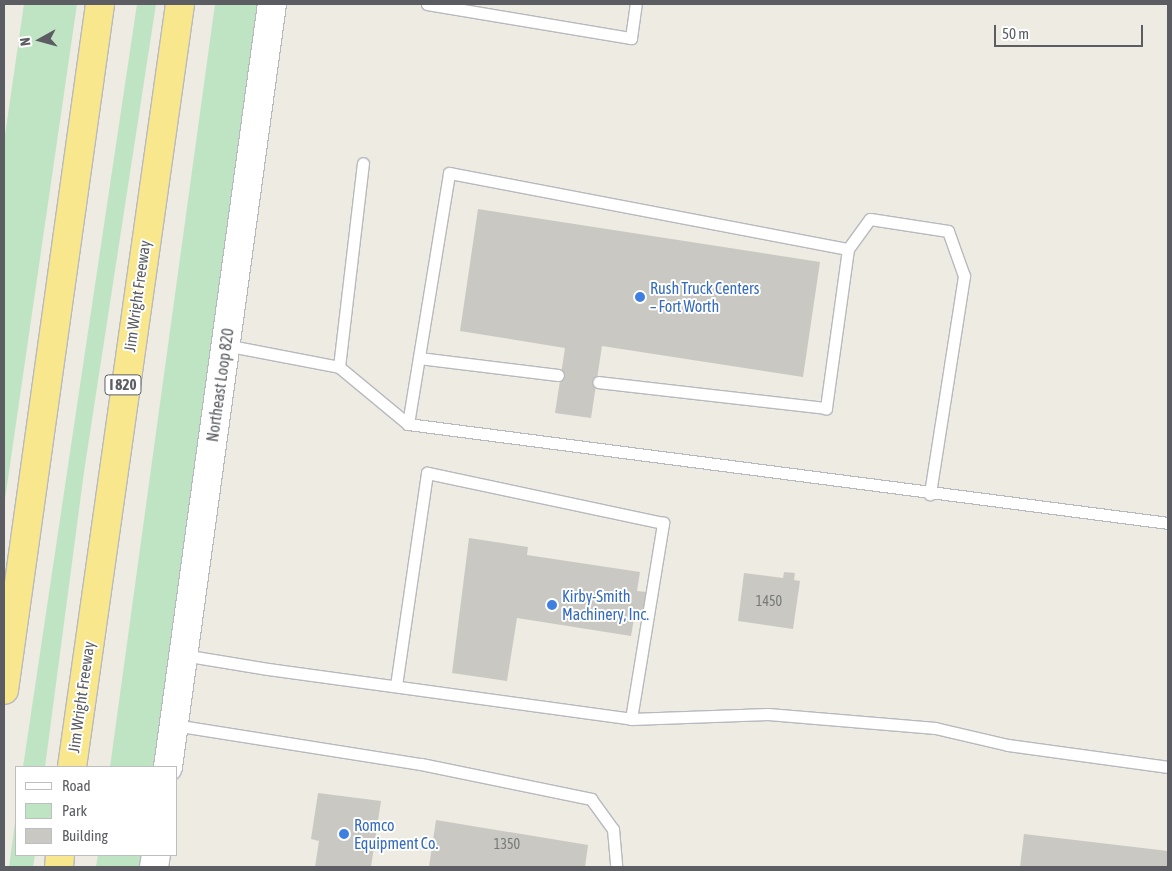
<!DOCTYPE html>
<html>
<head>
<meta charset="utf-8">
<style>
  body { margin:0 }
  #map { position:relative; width:1172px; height:871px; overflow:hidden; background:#edebe2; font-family:"Asap Condensed",sans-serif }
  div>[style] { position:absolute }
  .green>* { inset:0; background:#bfe4c3 }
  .building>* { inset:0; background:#cac8c2 }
  .roads { filter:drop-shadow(1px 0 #b8b9be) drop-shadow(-1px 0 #b8b9be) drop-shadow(0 1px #b8b9be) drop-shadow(0 -1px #b8b9be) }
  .lane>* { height:11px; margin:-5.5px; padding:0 5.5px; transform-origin:5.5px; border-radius:5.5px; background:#fff }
  .secondary>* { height:28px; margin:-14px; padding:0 14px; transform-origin:14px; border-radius:14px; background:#fff }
  .highway>* { height:28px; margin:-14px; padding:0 14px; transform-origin:14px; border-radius:14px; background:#f9e78d }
  .dots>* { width:14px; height:14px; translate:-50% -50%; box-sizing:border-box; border:2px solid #fff; border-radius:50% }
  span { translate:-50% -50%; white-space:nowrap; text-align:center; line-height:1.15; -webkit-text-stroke:4px #fff; paint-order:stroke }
  .number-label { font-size:14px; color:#77787a }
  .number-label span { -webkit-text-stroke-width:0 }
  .shield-label span { padding:1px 4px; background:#fff; border:1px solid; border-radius:4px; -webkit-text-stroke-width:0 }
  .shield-label { font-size:15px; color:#5b5d62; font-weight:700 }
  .shop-label { font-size:16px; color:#366cbe }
  .left { translate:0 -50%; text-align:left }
  .street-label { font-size:16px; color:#5b5d62 }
  .frame { position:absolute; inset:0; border:5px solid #5b5d62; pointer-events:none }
  .legend { position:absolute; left:15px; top:766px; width:162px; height:90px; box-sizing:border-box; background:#fff; border:1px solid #bdbec0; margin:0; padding:6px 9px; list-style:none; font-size:15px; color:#5b5d62 }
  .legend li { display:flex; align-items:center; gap:10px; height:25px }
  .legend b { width:25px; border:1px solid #bdbec0 }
  .north { position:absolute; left:15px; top:15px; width:50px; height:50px; -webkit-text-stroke:4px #fff; paint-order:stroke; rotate:263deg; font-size:14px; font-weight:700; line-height:20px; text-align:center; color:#5b5d62 }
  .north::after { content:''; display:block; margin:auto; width:18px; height:22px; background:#5b5d62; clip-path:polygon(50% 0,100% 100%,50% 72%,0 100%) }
  .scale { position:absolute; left:994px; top:25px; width:149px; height:22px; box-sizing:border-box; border:2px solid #5b5d62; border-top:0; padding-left:6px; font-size:15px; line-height:18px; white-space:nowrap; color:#5b5d62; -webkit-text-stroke:4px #fff; paint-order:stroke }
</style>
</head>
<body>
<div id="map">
  <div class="green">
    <i style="clip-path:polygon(24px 4px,77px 4px,4px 506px,4px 142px)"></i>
    <i style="clip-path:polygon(137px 4px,156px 4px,84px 472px,45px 767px,23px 767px)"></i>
    <i style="clip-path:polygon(215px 4px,258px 4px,203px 423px,153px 767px,110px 767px)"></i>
    <i style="clip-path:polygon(16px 815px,16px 855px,35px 855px,33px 867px,9px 867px)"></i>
    <i style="clip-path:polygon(98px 855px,141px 855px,139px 867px,96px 867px)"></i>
  </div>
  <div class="building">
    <i style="clip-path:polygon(478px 209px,820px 262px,803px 377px,602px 346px,591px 418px,555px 413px,565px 348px,460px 331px)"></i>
    <i style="clip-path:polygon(469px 538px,528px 547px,527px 555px,640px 572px,637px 591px,646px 592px,642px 620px,634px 619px,631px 636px,517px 618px,507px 681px,452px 673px)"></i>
    <i style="clip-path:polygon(784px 572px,795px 573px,794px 580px,800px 581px,793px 629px,738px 621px,744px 573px,783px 578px)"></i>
    <i style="clip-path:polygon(318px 793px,381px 801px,371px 867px,315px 867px,319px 841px,311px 839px)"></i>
    <i style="clip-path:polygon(436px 820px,588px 845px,585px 867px,429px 867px)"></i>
    <i style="clip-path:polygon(1024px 834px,1168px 851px,1168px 867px,1020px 867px)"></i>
  </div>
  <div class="roads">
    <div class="lane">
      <i style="left:427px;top:4px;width:207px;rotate:9.5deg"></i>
      <i style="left:631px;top:38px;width:34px;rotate:-82deg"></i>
      <i style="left:848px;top:249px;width:37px;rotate:-54deg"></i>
      <i style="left:870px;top:219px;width:79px;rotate:8.7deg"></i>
      <i style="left:948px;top:231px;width:48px;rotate:70.4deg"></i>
      <i style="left:964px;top:276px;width:221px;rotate:98.9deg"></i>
      <i style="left:225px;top:345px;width:116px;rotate:10.9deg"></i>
      <i style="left:339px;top:367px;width:89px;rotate:39.6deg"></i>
      <i style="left:408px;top:424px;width:766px;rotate:7.42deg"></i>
      <i style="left:419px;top:358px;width:140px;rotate:7deg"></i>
      <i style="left:339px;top:367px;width:205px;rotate:-83.3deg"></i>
      <i style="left:408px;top:424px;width:254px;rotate:-80.7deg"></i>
      <i style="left:449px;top:173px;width:406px;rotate:10.8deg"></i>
      <i style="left:848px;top:249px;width:161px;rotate:97.9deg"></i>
      <i style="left:826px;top:408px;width:229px;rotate:-173.5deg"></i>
      <i style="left:183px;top:655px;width:86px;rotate:9.4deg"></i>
      <i style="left:268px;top:669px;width:366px;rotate:7.8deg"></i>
      <i style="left:631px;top:719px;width:199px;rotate:-80.7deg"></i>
      <i style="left:663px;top:523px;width:241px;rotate:-168deg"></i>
      <i style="left:427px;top:473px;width:215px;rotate:98.3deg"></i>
      <i style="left:631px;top:719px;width:137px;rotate:-2.1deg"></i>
      <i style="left:768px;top:714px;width:168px;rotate:4.8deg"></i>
      <i style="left:935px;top:728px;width:75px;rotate:13.1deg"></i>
      <i style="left:1008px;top:745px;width:162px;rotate:7.8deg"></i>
      <i style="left:174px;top:725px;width:250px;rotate:9deg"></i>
      <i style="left:421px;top:764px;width:174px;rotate:11.6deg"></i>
      <i style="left:591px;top:799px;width:37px;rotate:54deg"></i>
      <i style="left:613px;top:829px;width:38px;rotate:85deg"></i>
    </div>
    <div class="secondary">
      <i style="left:168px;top:767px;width:770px;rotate:-82.24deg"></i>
      <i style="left:154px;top:867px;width:12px;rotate:-81deg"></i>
    </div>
    <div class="highway">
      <i style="left:4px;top:690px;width:693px;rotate:-82.03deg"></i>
      <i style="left:72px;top:767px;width:771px;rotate:-81.94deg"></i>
      <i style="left:59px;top:867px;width:12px;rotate:-85deg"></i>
    </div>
  </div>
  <div class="dots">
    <i style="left:640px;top:297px;background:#3f7fe0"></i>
    <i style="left:552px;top:605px;background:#3f7fe0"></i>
    <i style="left:344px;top:834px;background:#3f7fe0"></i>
  </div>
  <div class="number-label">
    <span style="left:769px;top:601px">1450</span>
    <span style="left:507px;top:844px">1350</span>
  </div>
  <div class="shield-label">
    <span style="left:123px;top:385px">I 820</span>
  </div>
  <div class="shop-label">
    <span class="left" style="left:650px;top:297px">Rush Truck Centers<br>– Fort Worth</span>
    <span class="left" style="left:562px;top:605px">Kirby-Smith<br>Machinery, Inc.</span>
    <span class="left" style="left:354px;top:834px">Romco<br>Equipment Co.</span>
  </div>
  <div class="street-label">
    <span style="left:137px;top:296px;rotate:-82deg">Jim Wright Freeway</span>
    <span style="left:220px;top:385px;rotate:-82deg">Northeast Loop 820</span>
    <span style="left:81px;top:697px;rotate:-82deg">Jim Wright Freeway</span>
  </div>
  <div class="frame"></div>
  <ul class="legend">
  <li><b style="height:6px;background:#fff"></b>Road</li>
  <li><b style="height:14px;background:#bfe4c3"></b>Park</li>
  <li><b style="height:14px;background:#cac8c2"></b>Building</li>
  </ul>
  <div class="north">N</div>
  <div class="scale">50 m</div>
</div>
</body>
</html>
